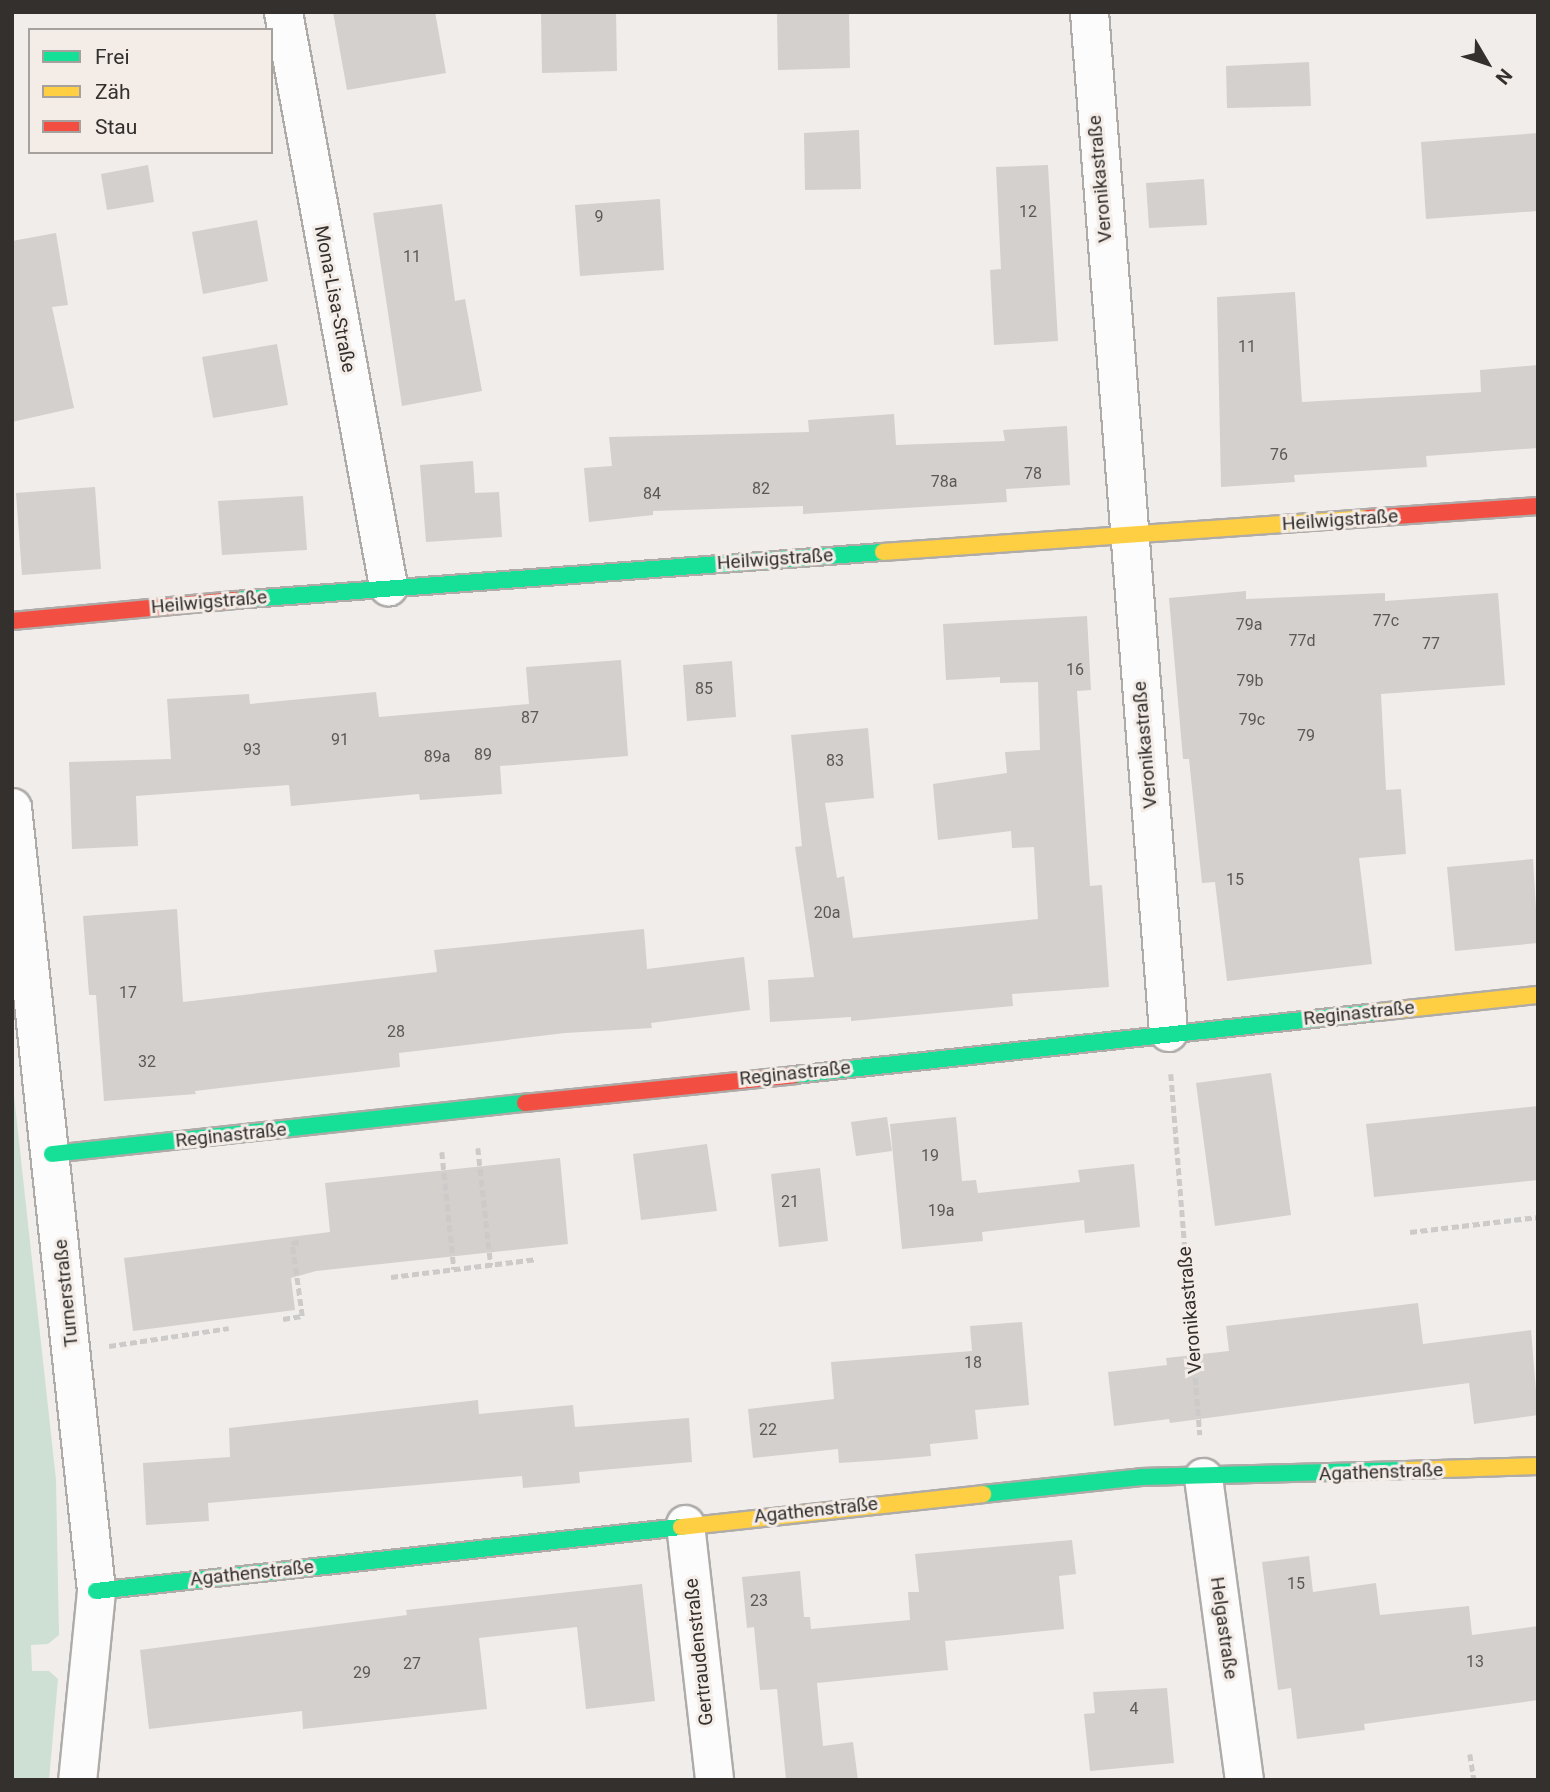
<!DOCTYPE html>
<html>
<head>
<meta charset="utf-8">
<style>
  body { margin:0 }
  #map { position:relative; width:1550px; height:1792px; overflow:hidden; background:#f1edea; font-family:Roboto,sans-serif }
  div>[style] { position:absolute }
  .green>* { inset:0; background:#cee0d3 }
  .building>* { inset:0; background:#d3d0ce }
  .path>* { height:4.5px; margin-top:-2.25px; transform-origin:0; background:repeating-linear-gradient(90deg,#cdcbca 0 7px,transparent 0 10.5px) }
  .roads { filter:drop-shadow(2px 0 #aeaba9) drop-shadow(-2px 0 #aeaba9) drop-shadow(0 2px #aeaba9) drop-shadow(0 -2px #aeaba9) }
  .street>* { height:37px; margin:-18.5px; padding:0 18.5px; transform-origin:18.5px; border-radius:18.5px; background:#fdfcfc }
  .fast>* { height:16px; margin:-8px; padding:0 8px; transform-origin:8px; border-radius:8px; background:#16e098 }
  .slow>* { height:16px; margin:-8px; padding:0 8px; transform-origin:8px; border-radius:8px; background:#ffcf43 }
  .jam>* { height:16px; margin:-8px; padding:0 8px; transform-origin:8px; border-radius:8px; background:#f24e42 }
  span { translate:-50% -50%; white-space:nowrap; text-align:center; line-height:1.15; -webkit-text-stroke:6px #f4ece7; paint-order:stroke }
  .number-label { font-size:16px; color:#5b5856 }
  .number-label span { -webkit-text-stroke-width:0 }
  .street-label { font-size:19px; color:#33302e }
  .frame { position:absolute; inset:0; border:14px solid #33302e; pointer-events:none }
  .legend { position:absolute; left:28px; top:28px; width:245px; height:126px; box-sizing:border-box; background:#f4ece7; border:2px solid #a7a19d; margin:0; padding:9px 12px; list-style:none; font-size:21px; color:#33302e }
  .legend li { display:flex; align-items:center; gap:14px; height:35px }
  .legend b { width:35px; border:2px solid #a7a19d }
  .north { position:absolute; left:1452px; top:28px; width:70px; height:70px; -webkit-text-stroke:5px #f4ece7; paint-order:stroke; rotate:129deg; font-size:19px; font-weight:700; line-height:28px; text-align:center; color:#33302e }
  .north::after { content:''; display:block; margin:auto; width:24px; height:32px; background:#33302e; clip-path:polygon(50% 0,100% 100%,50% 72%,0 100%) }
</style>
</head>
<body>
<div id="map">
  <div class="green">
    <i style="clip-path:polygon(12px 1077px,56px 1480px,59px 1635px,48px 1644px,31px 1645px,32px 1671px,49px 1671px,58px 1679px,49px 1780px,12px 1780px)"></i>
  </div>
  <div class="building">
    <i style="clip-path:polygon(333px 12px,435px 12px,446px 73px,347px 90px)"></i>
    <i style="clip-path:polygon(541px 12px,616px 12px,617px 71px,542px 73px)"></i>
    <i style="clip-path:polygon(777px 12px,849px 12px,850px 68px,778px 70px)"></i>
    <i style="clip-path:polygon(1309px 62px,1311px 106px,1227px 108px,1226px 66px)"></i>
    <i style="clip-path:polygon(859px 130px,861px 189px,805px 190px,804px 133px)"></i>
    <i style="clip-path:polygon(1538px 133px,1538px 211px,1426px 219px,1421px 142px)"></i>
    <i style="clip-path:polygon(148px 165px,154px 202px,107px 210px,101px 174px)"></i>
    <i style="clip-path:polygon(1048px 165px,1058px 341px,994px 345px,990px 270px,1001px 269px,996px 167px)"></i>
    <i style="clip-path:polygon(1204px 179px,1207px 225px,1149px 228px,1146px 183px)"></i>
    <i style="clip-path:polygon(660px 199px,664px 270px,580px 276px,575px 205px)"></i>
    <i style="clip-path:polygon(442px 204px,455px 301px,465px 299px,482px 391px,402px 406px,373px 213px)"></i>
    <i style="clip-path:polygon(257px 220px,268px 281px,203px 294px,192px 232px)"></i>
    <i style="clip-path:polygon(56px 233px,68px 305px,52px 307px,74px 408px,12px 422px,12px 241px)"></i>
    <i style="clip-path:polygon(1295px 292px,1302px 402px,1481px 392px,1480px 370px,1538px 365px,1538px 448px,1426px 456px,1427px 467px,1294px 475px,1295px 482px,1221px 487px,1217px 297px)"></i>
    <i style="clip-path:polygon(277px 344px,288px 405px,213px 418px,202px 357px)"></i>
    <i style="clip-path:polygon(894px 414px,896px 445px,1005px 441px,1003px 430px,1067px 426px,1070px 485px,1006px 489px,1007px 502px,803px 514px,803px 506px,653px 511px,653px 515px,589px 522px,584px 468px,612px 466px,609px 437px,809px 432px,808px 420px)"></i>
    <i style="clip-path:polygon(473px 461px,475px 493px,499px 492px,502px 537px,426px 542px,420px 465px)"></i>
    <i style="clip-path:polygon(95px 487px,101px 569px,22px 575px,16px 493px)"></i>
    <i style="clip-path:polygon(303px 496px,307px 550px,222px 555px,218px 501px)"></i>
    <i style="clip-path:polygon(1246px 591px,1246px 599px,1385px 593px,1385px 601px,1498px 593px,1505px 685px,1381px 694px,1386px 790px,1401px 789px,1406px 854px,1359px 858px,1372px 964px,1227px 981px,1215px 882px,1202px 883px,1189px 759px,1183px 759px,1169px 598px)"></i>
    <i style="clip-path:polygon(1087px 616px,1091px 690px,1077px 691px,1090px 886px,1102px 885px,1109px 987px,1012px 994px,1013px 1006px,851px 1021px,851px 1017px,770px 1022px,768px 980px,814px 977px,795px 847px,802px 846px,791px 735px,868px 728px,874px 798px,825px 803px,837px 878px,844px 876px,853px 938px,1038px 919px,1034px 847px,1012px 848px,1011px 831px,938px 840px,933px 784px,1007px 773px,1005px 752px,1040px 750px,1038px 682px,1000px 683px,1000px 677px,946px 680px,943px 624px)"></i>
    <i style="clip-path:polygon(621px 660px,628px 756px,500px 766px,502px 794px,420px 800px,419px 794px,291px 806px,289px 785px,136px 796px,138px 846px,72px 849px,69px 762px,171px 759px,167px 699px,249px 694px,250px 704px,376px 692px,379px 717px,529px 704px,526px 667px)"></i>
    <i style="clip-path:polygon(732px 661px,736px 717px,687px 721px,683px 665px)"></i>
    <i style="clip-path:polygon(1533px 859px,1538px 943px,1455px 951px,1447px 867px)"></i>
    <i style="clip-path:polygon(177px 909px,183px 1002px,437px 972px,434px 950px,644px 929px,647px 969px,744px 957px,750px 1010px,651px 1023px,652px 1028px,565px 1033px,399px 1053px,400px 1067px,195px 1091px,196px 1094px,104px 1101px,96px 995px,89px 995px,83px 916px)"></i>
    <i style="clip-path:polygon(1271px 1073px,1291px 1215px,1215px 1226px,1196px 1083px)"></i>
    <i style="clip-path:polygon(1538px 1106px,1538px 1180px,1374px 1197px,1366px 1124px)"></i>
    <i style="clip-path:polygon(887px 1117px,892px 1151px,856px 1156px,851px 1122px)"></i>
    <i style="clip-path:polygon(956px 1117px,962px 1181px,976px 1180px,978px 1193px,1080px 1182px,1078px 1170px,1134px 1164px,1140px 1227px,1085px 1233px,1084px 1220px,982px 1232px,983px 1241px,902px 1249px,890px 1124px)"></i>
    <i style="clip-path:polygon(707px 1144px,717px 1211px,641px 1220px,633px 1154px)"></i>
    <i style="clip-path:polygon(560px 1158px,568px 1244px,316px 1271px,291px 1278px,295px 1310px,133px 1331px,124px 1258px,330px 1232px,325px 1183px)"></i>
    <i style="clip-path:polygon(820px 1168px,828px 1241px,779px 1247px,771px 1174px)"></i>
    <i style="clip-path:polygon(1418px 1303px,1423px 1344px,1531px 1330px,1538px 1415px,1474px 1424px,1469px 1383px,1170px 1423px,1169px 1419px,1114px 1426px,1108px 1372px,1167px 1365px,1166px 1358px,1229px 1351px,1226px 1326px)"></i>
    <i style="clip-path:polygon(1022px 1322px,1029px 1405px,975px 1410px,978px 1439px,930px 1444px,931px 1456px,885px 1460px,839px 1463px,838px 1449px,753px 1458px,748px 1409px,834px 1399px,831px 1362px,972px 1351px,970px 1326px)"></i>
    <i style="clip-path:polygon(478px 1400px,479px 1414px,573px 1405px,575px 1427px,689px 1418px,692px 1462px,579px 1472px,580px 1483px,523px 1488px,522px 1476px,208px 1503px,209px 1521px,146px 1525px,143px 1463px,230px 1457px,229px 1428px)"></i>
    <i style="clip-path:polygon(1072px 1540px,1076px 1574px,1059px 1576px,1064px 1629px,945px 1641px,948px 1670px,817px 1683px,823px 1746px,853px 1742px,858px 1780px,786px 1780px,777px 1689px,760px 1690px,754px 1627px,747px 1628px,742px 1577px,800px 1571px,804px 1617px,810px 1617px,811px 1629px,910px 1620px,908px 1592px,919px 1592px,915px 1554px)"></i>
    <i style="clip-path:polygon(1309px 1556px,1313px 1592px,1376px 1583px,1380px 1615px,1469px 1606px,1472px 1635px,1538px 1626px,1538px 1700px,1364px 1724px,1365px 1730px,1297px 1739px,1291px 1688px,1278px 1690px,1262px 1562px)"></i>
    <i style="clip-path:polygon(642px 1584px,655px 1701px,586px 1709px,577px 1627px,479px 1638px,487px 1709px,303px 1729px,302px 1711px,149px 1729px,140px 1650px,407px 1615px,406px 1610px)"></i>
    <i style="clip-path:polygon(1167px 1688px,1174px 1763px,1090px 1771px,1084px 1714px,1095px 1713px,1093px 1692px)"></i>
  </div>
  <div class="path">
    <i style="left:1171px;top:1074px;width:362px;rotate:85.4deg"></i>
    <i style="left:478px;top:1148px;width:118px;rotate:83.7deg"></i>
    <i style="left:442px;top:1152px;width:118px;rotate:84.1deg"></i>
    <i style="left:1410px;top:1232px;width:129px;rotate:-6.7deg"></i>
    <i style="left:391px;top:1277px;width:147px;rotate:-7deg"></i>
    <i style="left:283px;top:1319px;width:19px;rotate:-9deg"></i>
    <i style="left:302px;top:1316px;width:74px;rotate:-97.8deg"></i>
    <i style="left:292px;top:1243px;width:10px;rotate:-6deg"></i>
    <i style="left:109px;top:1346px;width:121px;rotate:-8.5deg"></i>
    <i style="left:1470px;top:1754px;width:26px;rotate:81deg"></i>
  </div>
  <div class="roads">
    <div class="street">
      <i style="left:283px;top:12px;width:584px;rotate:79.63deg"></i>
      <i style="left:1089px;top:12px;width:1023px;rotate:85.57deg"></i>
      <i style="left:12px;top:807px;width:788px;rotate:83.88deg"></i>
      <i style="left:96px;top:1591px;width:190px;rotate:95.7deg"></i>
      <i style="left:1203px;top:1477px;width:306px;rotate:82.3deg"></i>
      <i style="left:685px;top:1524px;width:258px;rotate:83.5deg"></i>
    </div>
    <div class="fast">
      <i style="left:235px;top:600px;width:650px;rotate:-4.24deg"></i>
      <i style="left:794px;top:1075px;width:587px;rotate:-6.16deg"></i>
      <i style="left:52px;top:1154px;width:476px;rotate:-6.2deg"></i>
      <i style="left:983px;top:1494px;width:159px;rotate:-6.1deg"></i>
      <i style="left:1141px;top:1477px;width:265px;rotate:-1.5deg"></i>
      <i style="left:96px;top:1591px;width:588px;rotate:-6.24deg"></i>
    </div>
    <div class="slow">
      <i style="left:883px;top:552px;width:486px;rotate:-4deg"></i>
      <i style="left:1378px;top:1012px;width:161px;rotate:-6.1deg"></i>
      <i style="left:1406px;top:1470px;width:132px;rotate:-1.7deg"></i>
      <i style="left:681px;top:1527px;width:304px;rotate:-6.2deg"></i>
    </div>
    <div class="jam">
      <i style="left:1368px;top:518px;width:170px;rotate:-4deg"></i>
      <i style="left:12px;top:621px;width:224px;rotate:-5.4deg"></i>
      <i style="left:525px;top:1103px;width:270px;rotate:-5.9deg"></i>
    </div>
  </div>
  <div class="number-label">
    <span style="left:1028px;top:212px">12</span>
    <span style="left:599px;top:217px">9</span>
    <span style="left:412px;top:257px">11</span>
    <span style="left:1247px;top:347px">11</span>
    <span style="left:1279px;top:455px">76</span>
    <span style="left:1033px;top:474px">78</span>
    <span style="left:944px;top:482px">78a</span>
    <span style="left:761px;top:489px">82</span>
    <span style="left:652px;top:494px">84</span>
    <span style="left:1386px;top:621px">77c</span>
    <span style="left:1249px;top:625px">79a</span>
    <span style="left:1302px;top:641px">77d</span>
    <span style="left:1431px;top:644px">77</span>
    <span style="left:1075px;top:670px">16</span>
    <span style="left:1250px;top:681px">79b</span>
    <span style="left:704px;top:689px">85</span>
    <span style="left:530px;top:718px">87</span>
    <span style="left:1252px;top:720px">79c</span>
    <span style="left:1306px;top:736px">79</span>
    <span style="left:340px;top:740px">91</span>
    <span style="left:252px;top:750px">93</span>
    <span style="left:483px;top:755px">89</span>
    <span style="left:437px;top:757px">89a</span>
    <span style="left:835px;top:761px">83</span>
    <span style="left:1235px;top:880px">15</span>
    <span style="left:827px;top:913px">20a</span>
    <span style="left:128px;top:993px">17</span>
    <span style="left:396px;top:1032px">28</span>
    <span style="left:147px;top:1062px">32</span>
    <span style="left:930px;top:1156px">19</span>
    <span style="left:790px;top:1202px">21</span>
    <span style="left:941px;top:1211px">19a</span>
    <span style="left:973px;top:1363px">18</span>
    <span style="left:768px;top:1430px">22</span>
    <span style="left:1296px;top:1584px">15</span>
    <span style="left:759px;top:1601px">23</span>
    <span style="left:1475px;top:1662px">13</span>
    <span style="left:412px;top:1664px">27</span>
    <span style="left:362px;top:1673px">29</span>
    <span style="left:1134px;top:1709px">4</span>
  </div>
  <div class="street-label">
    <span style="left:1100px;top:179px;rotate:-95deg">Veronikastraße</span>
    <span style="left:335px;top:299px;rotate:79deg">Mona-Lisa-Straße</span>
    <span style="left:1340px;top:520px;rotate:-4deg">Heilwigstraße</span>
    <span style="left:775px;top:559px;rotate:-4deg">Heilwigstraße</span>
    <span style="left:209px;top:602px;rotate:-5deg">Heilwigstraße</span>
    <span style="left:1145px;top:745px;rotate:-95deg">Veronikastraße</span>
    <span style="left:1359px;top:1013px;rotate:-6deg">Reginastraße</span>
    <span style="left:795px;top:1073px;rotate:-6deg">Reginastraße</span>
    <span style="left:231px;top:1135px;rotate:-6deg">Reginastraße</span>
    <span style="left:66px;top:1293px;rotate:-96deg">Turnerstraße</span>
    <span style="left:1190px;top:1310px;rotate:-95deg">Veronikastraße</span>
    <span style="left:1381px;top:1472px;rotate:-2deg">Agathenstraße</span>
    <span style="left:816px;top:1510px;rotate:-6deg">Agathenstraße</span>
    <span style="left:252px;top:1573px;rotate:-6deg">Agathenstraße</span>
    <span style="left:1224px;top:1628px;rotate:82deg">Helgastraße</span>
    <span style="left:699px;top:1652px;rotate:-96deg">Gertraudenstraße</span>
  </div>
  <div class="frame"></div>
  <ul class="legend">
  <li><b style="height:9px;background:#16e098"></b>Frei</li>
  <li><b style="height:9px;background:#ffcf43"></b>Zäh</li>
  <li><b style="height:9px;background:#f24e42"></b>Stau</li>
  </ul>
  <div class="north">N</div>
</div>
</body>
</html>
